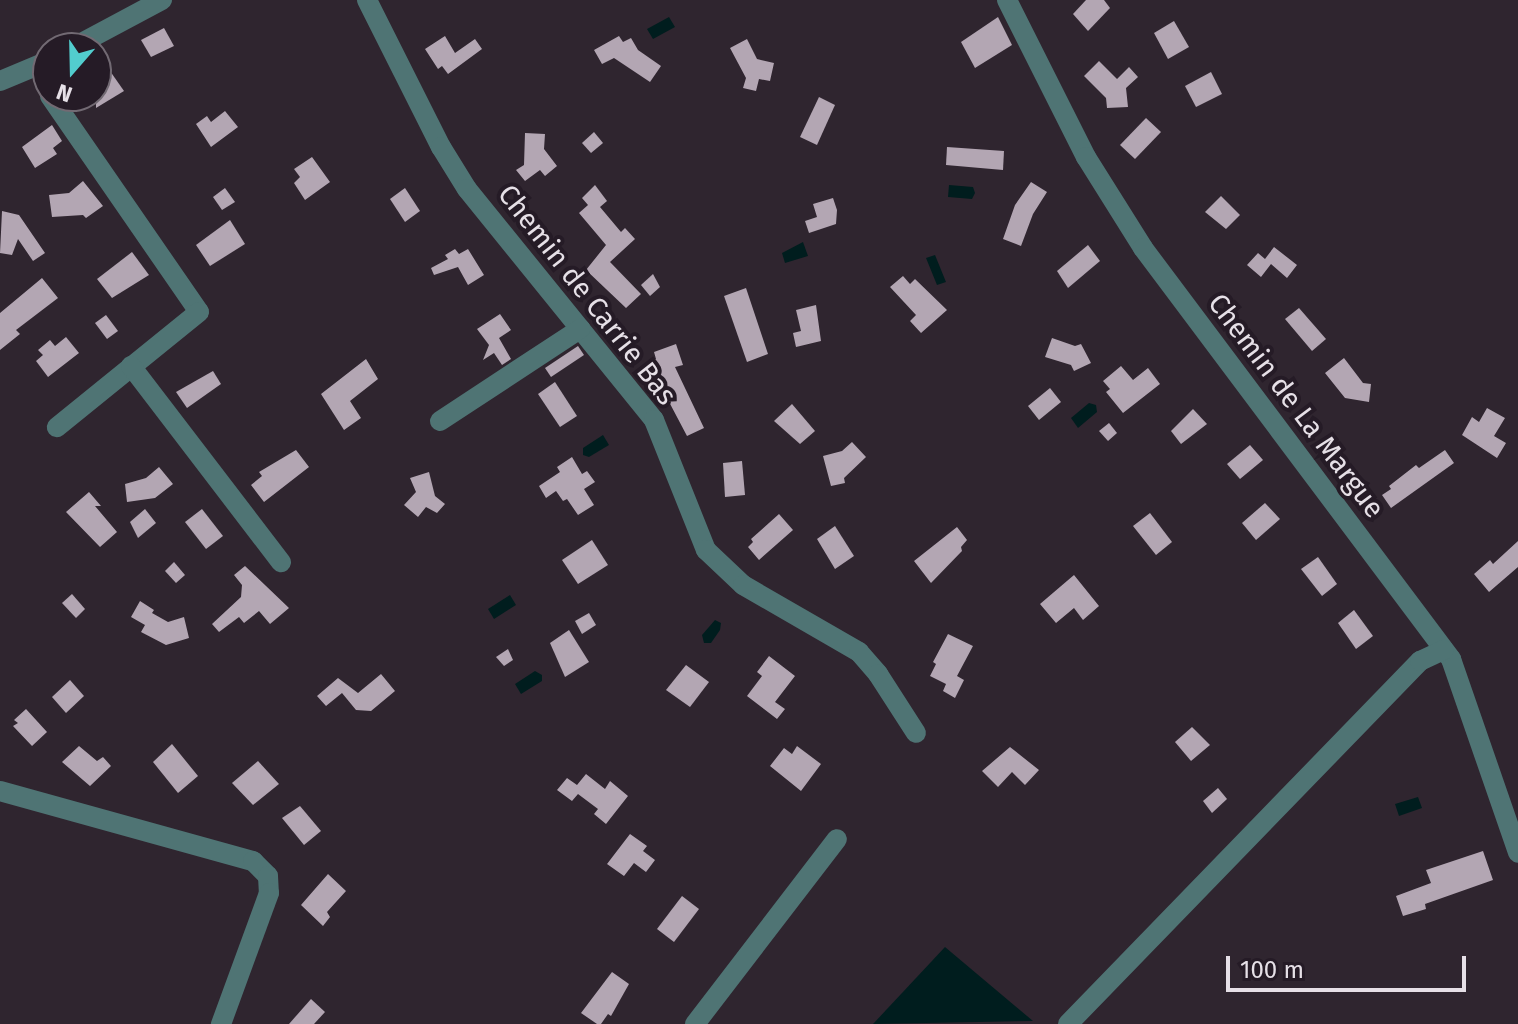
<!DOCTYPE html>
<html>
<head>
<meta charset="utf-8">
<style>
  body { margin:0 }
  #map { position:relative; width:1518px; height:1024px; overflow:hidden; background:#2f252f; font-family:"Fira Sans",sans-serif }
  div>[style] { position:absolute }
  .water>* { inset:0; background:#001d1e }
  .building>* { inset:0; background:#b3a6b3 }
  .minor>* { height:20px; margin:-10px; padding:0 10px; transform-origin:10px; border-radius:10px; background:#4f7474 }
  span { translate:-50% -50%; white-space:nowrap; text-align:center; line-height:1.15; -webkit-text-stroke:8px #251b26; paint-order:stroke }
  .street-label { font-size:28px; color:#e6e0e7 }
  .north { position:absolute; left:32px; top:32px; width:80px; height:80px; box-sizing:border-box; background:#251b26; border:2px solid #726a73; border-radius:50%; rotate:200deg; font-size:22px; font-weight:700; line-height:32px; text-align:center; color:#e6e0e7 }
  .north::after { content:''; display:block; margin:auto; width:28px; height:36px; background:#52cdce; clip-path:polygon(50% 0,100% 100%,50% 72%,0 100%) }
  .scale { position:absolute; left:1226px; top:956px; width:240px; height:36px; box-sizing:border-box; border:4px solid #e6e0e7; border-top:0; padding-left:10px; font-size:24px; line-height:28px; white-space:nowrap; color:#e6e0e7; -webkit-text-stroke:6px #251b26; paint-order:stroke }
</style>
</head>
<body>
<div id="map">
  <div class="water">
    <i style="clip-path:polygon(669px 17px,675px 27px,653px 39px,647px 29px)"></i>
    <i style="clip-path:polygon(949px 185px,973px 187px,975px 193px,972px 199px,948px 197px)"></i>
    <i style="clip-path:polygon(803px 242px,808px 256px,785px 263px,782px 253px)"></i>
    <i style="clip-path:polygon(935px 255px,946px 282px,937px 285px,926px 258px)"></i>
    <i style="clip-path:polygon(1089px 403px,1096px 405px,1097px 412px,1078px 428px,1071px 418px)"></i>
    <i style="clip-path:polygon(603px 435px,609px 445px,589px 457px,583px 455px,583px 448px)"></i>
    <i style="clip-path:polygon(510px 595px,516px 605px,494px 619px,488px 609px)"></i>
    <i style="clip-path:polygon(715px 620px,721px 623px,720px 630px,711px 643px,704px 643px,702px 635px)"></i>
    <i style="clip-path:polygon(535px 671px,542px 675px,542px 681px,521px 694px,515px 684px)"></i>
    <i style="clip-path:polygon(1418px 797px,1422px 808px,1399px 816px,1395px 804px)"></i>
    <i style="clip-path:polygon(945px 947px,1033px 1021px,873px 1024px)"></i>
  </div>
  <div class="building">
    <i style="clip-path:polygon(1086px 0,1104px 0,1110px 8px,1088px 31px,1073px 14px)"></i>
    <i style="clip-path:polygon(998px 17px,1012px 45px,975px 68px,961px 42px)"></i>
    <i style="clip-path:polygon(1174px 21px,1189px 47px,1168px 59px,1154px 33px)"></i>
    <i style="clip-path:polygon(164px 28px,174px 46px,151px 57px,141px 40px)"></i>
    <i style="clip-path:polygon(445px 36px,455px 53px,475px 39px,482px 49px,448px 74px,442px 66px,438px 69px,425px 49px)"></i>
    <i style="clip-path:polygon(619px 36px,623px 42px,631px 38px,638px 50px,661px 66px,650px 82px,614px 58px,602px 64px,594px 50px)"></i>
    <i style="clip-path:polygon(747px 39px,757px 59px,774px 63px,770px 81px,759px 79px,756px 91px,743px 88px,746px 78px,730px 48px)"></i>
    <i style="clip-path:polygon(1099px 61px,1117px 79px,1129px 67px,1138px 77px,1126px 88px,1128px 107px,1107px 108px,1106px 98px,1084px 76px)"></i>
    <i style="clip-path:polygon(110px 71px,124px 91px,96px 108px,96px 80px)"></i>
    <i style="clip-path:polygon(1211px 72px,1222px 94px,1196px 107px,1185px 86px)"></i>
    <i style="clip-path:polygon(819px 97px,835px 105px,817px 145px,800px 137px)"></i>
    <i style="clip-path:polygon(225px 111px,238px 127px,211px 147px,196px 124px,207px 116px,211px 122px)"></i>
    <i style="clip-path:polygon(1146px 118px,1161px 132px,1135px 159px,1120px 145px)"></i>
    <i style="clip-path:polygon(52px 125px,62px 141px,53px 148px,57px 154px,35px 168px,22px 147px)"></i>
    <i style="clip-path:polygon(594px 132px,603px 143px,591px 153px,582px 143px)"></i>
    <i style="clip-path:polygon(525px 133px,545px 134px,544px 149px,557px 166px,545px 176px,540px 170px,525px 181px,516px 170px,524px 165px)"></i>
    <i style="clip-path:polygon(947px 147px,1004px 151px,1003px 170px,946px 165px)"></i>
    <i style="clip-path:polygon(312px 157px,330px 182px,305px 200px,294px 183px,300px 177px,294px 169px)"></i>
    <i style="clip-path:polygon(83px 181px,103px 206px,86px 218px,83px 215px,52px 217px,49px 195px,69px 193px)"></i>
    <i style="clip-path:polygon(1031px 182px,1047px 192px,1033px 214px,1021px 246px,1003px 239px,1015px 205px)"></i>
    <i style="clip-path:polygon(595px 185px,607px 201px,600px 207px,621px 232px,625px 228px,635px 239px,610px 262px,641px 294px,626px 308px,586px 270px,606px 245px,579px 213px,588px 205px,582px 198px)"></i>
    <i style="clip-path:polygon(225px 188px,235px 202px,222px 210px,213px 197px)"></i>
    <i style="clip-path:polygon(405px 188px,420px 211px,405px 222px,390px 199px)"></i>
    <i style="clip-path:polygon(1221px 196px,1240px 215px,1226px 229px,1205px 212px)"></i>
    <i style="clip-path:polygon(833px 198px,837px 210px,836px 224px,809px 233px,805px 221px,817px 217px,813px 204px)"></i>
    <i style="clip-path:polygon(2px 211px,19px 215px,45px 253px,33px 261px,18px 239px,12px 255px,0 253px)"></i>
    <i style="clip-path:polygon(230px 220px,245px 244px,210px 266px,196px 245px)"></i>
    <i style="clip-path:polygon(1088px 245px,1100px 261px,1068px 288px,1057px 271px)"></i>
    <i style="clip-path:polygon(1274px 247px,1297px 265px,1287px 278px,1271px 264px,1261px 277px,1247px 265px,1258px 253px,1265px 259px)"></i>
    <i style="clip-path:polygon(455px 249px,459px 254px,468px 249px,484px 275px,468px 285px,458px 267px,434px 275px,431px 268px,448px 259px,445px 255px)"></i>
    <i style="clip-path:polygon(132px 252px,149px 275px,112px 298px,97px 279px)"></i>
    <i style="clip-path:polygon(653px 274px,660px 287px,650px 296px,641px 285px)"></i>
    <i style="clip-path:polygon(903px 276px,910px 284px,915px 279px,947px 310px,921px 333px,910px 321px,916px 315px,890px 287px)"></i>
    <i style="clip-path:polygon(42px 278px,58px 298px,16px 330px,20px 334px,0 350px,0 313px)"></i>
    <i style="clip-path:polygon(746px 288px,768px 354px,747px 362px,724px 296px)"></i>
    <i style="clip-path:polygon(816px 305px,821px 341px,796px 347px,793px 333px,801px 331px,796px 310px)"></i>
    <i style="clip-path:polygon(1299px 308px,1326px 339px,1312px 351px,1285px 319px)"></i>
    <i style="clip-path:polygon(500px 314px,511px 330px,499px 338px,511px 359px,502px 365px,494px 353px,483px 360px,489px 345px,477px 329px)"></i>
    <i style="clip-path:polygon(106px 315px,118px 331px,107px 339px,95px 323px)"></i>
    <i style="clip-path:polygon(66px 337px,79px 353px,48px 377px,36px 361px,43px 355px,38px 350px,50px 340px,55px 346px)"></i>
    <i style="clip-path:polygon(1052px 338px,1075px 346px,1081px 344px,1091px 363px,1074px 371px,1071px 365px,1045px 357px)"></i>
    <i style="clip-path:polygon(676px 344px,683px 365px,675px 367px,704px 428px,687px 436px,648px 362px,656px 359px,654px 352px)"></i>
    <i style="clip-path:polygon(578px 346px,584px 355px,551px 377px,545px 368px)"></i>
    <i style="clip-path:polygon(1344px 358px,1363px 383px,1371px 384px,1369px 402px,1345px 398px,1325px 373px)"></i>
    <i style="clip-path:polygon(366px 359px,378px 379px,350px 401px,361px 418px,344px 430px,321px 394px)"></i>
    <i style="clip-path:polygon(1121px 366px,1133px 380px,1148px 368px,1160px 384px,1123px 413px,1106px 392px,1110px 389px,1103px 381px)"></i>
    <i style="clip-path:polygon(213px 371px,221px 384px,187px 408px,176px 392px)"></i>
    <i style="clip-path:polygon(555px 382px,577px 416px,560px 427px,538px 394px)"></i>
    <i style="clip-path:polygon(1050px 388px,1061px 402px,1039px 420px,1028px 406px)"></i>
    <i style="clip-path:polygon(792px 404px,815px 431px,800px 444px,774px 421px)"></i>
    <i style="clip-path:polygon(1487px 408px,1505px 418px,1494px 436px,1506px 443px,1497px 458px,1462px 435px,1472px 417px,1479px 422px)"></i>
    <i style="clip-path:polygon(1193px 409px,1207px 424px,1181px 444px,1171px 431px)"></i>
    <i style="clip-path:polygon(1109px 423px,1117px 433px,1108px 441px,1099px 431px)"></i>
    <i style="clip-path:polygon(852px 442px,866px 457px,844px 478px,845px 483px,831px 486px,823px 456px,842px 451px)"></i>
    <i style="clip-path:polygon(1250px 445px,1263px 460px,1240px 479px,1227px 464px)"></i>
    <i style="clip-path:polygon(296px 450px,309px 467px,264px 502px,251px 485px,262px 476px,259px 472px)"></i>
    <i style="clip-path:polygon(1445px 450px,1454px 463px,1391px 508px,1382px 495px,1391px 489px,1389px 486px,1416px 465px,1419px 468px)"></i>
    <i style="clip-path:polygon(572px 457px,582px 474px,587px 471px,595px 482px,584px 489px,594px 505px,578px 515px,567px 499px,563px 501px,556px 491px,546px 498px,539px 486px,560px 472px,557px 467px)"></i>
    <i style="clip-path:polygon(742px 461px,745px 495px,725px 497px,723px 463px)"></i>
    <i style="clip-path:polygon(159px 467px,173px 484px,155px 498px,127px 502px,125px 484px,146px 478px)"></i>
    <i style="clip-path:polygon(429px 472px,435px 496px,445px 504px,437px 513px,426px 507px,418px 517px,404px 505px,416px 492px,410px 478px)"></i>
    <i style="clip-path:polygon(89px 492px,101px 506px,95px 506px,117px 532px,100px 547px,66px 512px)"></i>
    <i style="clip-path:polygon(1265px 503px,1280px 519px,1256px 540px,1242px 523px)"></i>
    <i style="clip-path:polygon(145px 509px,156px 523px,138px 538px,130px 522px)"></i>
    <i style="clip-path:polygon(202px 509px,223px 536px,206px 549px,185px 522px)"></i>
    <i style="clip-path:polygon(1150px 513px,1172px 542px,1156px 555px,1133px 526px)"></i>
    <i style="clip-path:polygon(779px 514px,793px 530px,759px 560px,748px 547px,753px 542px,751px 539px)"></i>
    <i style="clip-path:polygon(835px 526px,854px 556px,835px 569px,817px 539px)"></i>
    <i style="clip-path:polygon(957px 527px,967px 540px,961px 547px,962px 551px,931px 583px,914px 561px)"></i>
    <i style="clip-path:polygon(592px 540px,608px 565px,578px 584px,562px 560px)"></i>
    <i style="clip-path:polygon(1518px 541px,1518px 567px,1489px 592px,1474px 574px,1490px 560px,1493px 564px)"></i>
    <i style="clip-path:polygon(1318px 557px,1337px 584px,1322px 596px,1301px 569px)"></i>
    <i style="clip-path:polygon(174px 562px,185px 575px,176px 583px,165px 571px)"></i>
    <i style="clip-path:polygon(245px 566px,289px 608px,270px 624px,259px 611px,244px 623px,239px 617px,219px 632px,212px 624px,241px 597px,242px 585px,234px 575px)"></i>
    <i style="clip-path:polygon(1074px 575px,1099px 606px,1083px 620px,1074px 608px,1056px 623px,1040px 604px)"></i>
    <i style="clip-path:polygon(72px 594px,85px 609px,76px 618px,62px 603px)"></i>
    <i style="clip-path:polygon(140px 601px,154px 610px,152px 613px,168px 622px,184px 617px,189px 638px,166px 645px,141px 632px,145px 625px,131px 617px)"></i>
    <i style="clip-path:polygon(1354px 610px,1373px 636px,1356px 649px,1338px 623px)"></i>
    <i style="clip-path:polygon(589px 613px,596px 625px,582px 634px,575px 621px)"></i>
    <i style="clip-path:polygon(569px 630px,589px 662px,565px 677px,550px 643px)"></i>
    <i style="clip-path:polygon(948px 634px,973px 646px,957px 676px,964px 680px,955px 698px,943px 691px,946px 684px,930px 676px,936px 664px,933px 662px)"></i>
    <i style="clip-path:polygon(508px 649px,513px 660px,504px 666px,496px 657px)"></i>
    <i style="clip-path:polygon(769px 656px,795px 676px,775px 702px,785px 709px,777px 719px,747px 696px,762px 676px,757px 672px)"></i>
    <i style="clip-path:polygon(686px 665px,709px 682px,690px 707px,666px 690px)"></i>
    <i style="clip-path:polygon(381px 674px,395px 691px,371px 711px,356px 710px,342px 693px,326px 706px,317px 696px,338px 678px,358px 693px)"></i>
    <i style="clip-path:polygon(70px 680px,84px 696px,66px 713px,52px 697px)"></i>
    <i style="clip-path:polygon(26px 709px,47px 732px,32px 746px,13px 726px,18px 723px,14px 720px)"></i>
    <i style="clip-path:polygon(1192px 727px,1210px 745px,1191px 761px,1175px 742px)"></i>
    <i style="clip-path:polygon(172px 744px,198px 776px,178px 793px,153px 762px)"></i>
    <i style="clip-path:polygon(79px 746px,97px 761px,103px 757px,111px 766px,90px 786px,62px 762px)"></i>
    <i style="clip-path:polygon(797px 746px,821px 764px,801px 791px,770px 766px,784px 748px,792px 754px)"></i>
    <i style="clip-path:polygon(1010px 747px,1039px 770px,1025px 785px,1012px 772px,998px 787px,982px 771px)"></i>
    <i style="clip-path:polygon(258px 761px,279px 784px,253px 805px,232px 783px)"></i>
    <i style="clip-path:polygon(586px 774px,605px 789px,610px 781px,628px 796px,606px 824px,594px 814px,598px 809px,578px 794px,572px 801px,557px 790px,567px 778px,577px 785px)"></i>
    <i style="clip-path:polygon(1218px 788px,1227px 799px,1212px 813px,1203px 801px)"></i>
    <i style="clip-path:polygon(300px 806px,321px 831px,304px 845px,282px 818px)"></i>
    <i style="clip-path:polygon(630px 834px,647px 846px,643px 851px,655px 860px,646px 872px,634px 863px,624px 876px,607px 864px)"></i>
    <i style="clip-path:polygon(1483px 851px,1493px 880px,1425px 904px,1426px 909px,1403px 916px,1396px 896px,1431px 883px,1426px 870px)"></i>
    <i style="clip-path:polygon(328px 874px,346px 891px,327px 912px,330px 917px,323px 926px,301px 905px)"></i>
    <i style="clip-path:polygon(682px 896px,699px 909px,674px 942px,657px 929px)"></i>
    <i style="clip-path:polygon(612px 972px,629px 984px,611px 1016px,608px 1014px,601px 1024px,597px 1024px,581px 1013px)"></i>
    <i style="clip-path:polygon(311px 999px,325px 1012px,314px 1024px,289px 1024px)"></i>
  </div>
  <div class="minor">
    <i style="left:367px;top:0;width:165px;rotate:63.3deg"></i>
    <i style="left:441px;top:147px;width:49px;rotate:58.2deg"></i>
    <i style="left:467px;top:189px;width:297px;rotate:51deg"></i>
    <i style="left:654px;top:420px;width:140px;rotate:68.2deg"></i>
    <i style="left:706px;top:550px;width:51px;rotate:43.4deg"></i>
    <i style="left:743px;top:585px;width:134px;rotate:30deg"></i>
    <i style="left:859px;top:652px;width:29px;rotate:49deg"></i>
    <i style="left:878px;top:674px;width:70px;rotate:57.2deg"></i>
    <i style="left:1007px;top:0;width:176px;rotate:63.3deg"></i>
    <i style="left:1086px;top:157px;width:107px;rotate:57.9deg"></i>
    <i style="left:1143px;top:248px;width:514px;rotate:53.15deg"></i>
    <i style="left:1451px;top:659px;width:205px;rotate:70.9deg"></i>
    <i style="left:72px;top:48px;width:102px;rotate:-28.1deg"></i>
    <i style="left:0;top:81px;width:52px;rotate:-22.6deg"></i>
    <i style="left:50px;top:96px;width:262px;rotate:55.4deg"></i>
    <i style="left:199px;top:312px;width:183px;rotate:141deg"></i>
    <i style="left:131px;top:366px;width:247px;rotate:52.6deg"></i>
    <i style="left:440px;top:421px;width:168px;rotate:-33.3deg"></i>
    <i style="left:0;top:791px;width:263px;rotate:15.5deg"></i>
    <i style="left:253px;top:861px;width:21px;rotate:45deg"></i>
    <i style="left:268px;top:876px;width:17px;rotate:87deg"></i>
    <i style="left:269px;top:893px;width:140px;rotate:110.1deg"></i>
    <i style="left:695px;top:1024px;width:233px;rotate:-52.5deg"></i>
    <i style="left:1068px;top:1024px;width:506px;rotate:-45.88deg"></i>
    <i style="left:1420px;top:661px;width:26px;rotate:-25deg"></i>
  </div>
  <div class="street-label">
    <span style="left:587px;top:295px;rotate:52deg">Chemin de Carrie Bas</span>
    <span style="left:1296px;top:406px;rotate:53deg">Chemin de La Margue</span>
  </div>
  <div class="north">N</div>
  <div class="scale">100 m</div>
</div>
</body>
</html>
